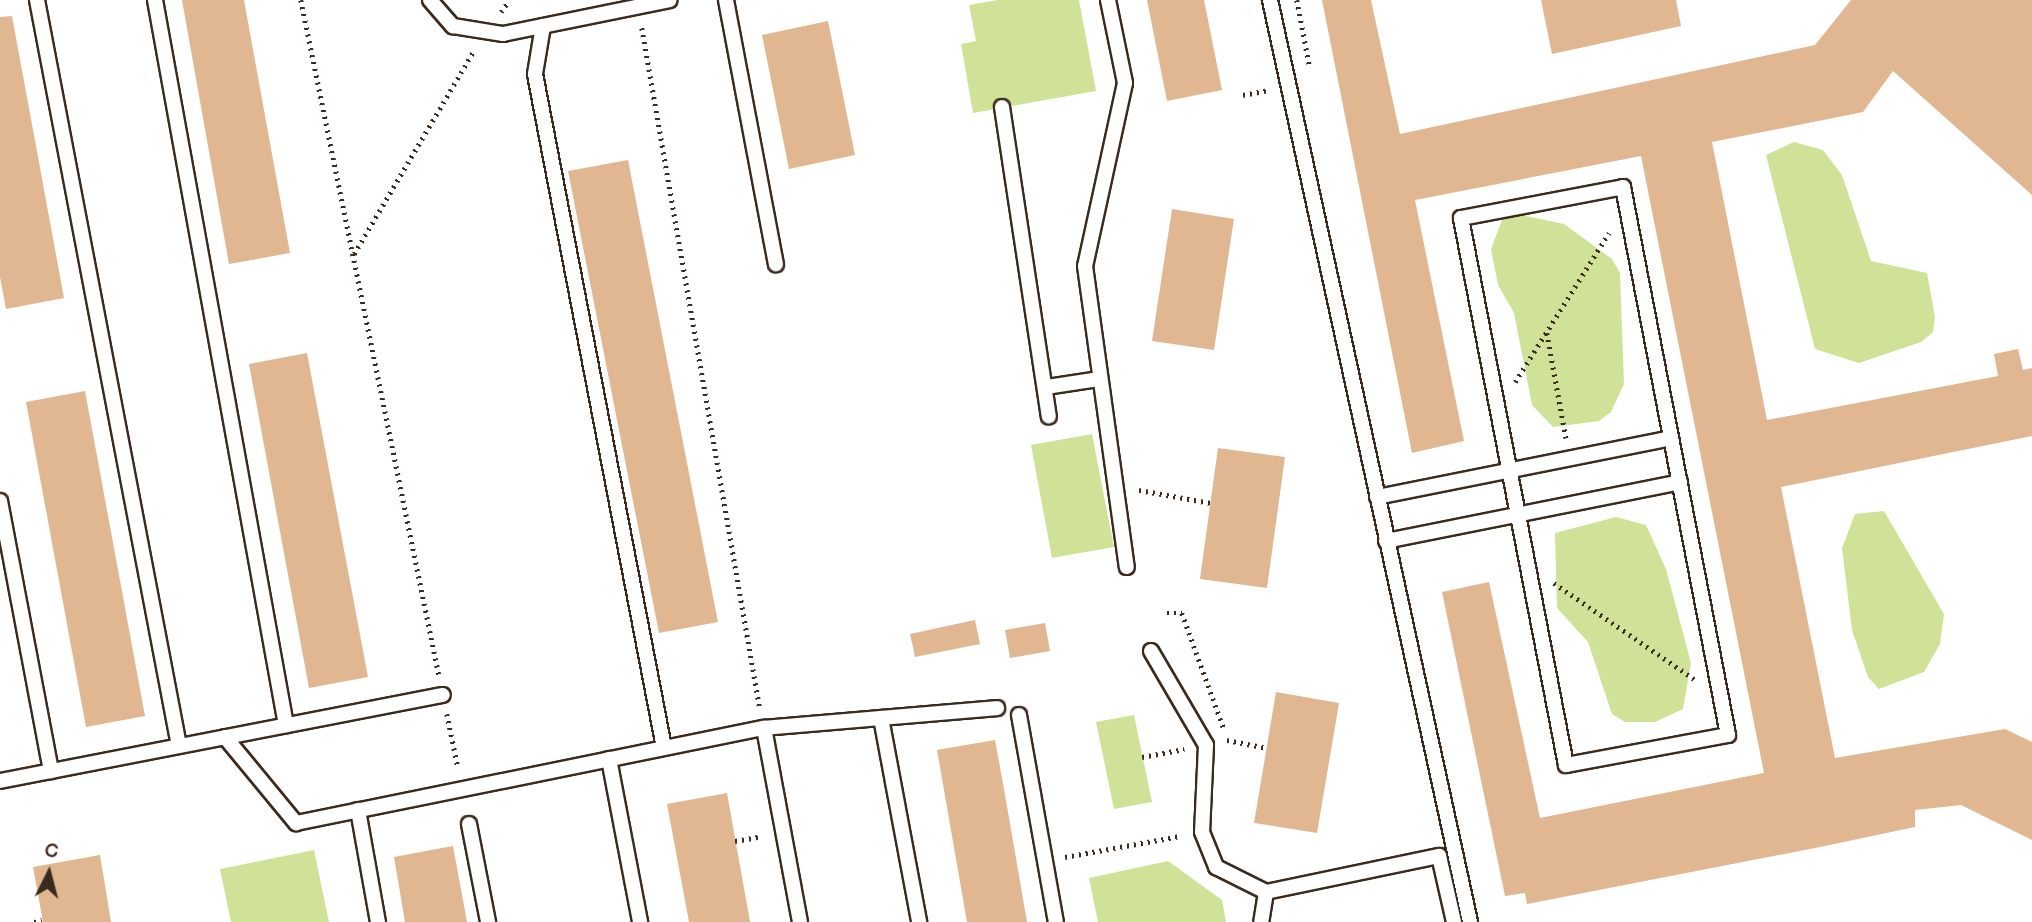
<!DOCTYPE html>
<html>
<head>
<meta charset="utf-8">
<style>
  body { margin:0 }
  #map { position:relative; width:2032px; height:922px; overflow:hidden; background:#fff; font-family:"Balsamiq Sans",sans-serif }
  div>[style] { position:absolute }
  .green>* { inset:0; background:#d0e297 }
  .building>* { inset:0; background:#e1b791 }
  .path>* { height:4.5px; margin-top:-2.25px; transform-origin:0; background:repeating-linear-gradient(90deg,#3b2a1e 0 2px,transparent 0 7px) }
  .roads { filter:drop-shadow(2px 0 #3b2a1e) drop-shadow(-2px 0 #3b2a1e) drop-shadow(0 2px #3b2a1e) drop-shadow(0 -2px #3b2a1e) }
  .lane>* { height:14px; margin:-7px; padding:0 7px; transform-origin:7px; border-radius:7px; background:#fff }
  span { translate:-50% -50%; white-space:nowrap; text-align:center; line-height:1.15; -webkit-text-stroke:5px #fff; paint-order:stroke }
  .north { position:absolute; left:14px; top:838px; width:70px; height:70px; -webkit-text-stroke:5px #fff; paint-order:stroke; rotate:6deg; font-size:19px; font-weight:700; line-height:28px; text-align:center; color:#3b2a1e }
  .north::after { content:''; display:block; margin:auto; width:24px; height:32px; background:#3b2a1e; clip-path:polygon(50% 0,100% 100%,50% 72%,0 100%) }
</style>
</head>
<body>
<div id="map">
  <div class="green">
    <i style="clip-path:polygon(998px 0,1079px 0,1096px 91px,973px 113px,961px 44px,976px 41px,969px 5px)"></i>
    <i style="clip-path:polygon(1794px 142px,1823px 150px,1842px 175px,1871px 261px,1927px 273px,1935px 317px,1933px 332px,1921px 342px,1859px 363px,1815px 349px,1766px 155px)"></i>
    <i style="clip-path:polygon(1517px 214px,1564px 224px,1612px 259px,1620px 273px,1624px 384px,1611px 412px,1599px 421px,1553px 427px,1532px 405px,1514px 313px,1498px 285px,1491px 249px,1502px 220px)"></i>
    <i style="clip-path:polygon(1092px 434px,1114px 547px,1052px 558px,1031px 445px)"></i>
    <i style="clip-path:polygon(1884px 511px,1944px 614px,1940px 644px,1924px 672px,1879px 689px,1868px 677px,1852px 630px,1842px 548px,1855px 514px)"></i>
    <i style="clip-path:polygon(1616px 517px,1646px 525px,1666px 569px,1691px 663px,1683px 709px,1655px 722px,1625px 722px,1612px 714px,1588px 642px,1557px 608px,1555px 533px)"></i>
    <i style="clip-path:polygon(1134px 715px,1152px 802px,1114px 809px,1096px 722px)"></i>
    <i style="clip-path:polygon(314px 850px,329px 922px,231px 922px,220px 869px)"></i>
    <i style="clip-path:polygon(1168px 861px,1222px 900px,1226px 922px,1098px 922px,1089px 878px)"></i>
  </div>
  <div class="building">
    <i style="clip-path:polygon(182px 0,244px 0,290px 253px,229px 264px)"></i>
    <i style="clip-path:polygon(1147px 0,1204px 0,1222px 90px,1167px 101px)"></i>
    <i style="clip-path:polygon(1322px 0,1371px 0,1400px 134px,1815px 45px,1851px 0,2032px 0,2032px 195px,1893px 71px,1863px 112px,1712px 142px,1767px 420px,1998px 376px,1994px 354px,2018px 349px,2023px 370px,2032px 368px,2032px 436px,1781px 487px,1835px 758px,2005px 729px,2032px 742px,2032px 840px,1961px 805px,1915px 810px,1915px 827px,1820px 847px,1527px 904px,1525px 893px,1505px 896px,1442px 592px,1489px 582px,1540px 818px,1764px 773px,1641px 156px,1415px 200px,1464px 441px,1412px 453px)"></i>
    <i style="clip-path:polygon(1541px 0,1676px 0,1681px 26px,1552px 54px)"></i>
    <i style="clip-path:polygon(12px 16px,64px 298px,6px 309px,0 277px,0 17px)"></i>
    <i style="clip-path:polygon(828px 21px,855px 155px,789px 169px,762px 35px)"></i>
    <i style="clip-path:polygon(628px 160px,718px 622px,659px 633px,568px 171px)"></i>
    <i style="clip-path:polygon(1172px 209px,1234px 219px,1214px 350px,1152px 341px)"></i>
    <i style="clip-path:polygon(307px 353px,368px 677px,309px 688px,249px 364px)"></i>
    <i style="clip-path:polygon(85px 391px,145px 716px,86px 727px,26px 402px)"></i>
    <i style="clip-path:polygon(1218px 448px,1285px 457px,1267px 588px,1200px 579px)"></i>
    <i style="clip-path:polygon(975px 620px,980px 644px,915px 657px,910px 634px)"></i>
    <i style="clip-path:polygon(1045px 623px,1050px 651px,1010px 658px,1005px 630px)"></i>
    <i style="clip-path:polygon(1276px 692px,1339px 703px,1317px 833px,1254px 823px)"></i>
    <i style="clip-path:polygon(995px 740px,1004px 789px,1027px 922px,967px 922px,937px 750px)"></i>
    <i style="clip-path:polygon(727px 793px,750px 922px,689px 922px,667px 804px)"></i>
    <i style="clip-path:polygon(453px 846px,467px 922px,405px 922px,394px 857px)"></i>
    <i style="clip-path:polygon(100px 855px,111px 922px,43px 922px,33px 867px)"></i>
  </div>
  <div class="path">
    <i style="left:301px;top:0;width:689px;rotate:78.45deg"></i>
    <i style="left:1297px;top:0;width:69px;rotate:79.2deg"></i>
    <i style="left:501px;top:12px;width:14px;rotate:-56deg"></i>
    <i style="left:642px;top:28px;width:691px;rotate:80.17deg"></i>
    <i style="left:1243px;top:95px;width:26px;rotate:-11deg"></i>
    <i style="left:354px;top:254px;width:237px;rotate:-59.5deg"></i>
    <i style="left:1547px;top:333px;width:107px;rotate:79.7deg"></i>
    <i style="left:1515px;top:382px;width:176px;rotate:-57.8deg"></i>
    <i style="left:1139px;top:490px;width:73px;rotate:10.2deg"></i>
    <i style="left:1554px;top:583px;width:170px;rotate:34.4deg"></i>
    <i style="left:1167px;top:613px;width:15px"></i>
    <i style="left:1182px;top:613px;width:123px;rotate:70.1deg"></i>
    <i style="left:447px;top:714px;width:54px;rotate:78.3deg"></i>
    <i style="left:1227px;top:740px;width:41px;rotate:11.3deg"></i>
    <i style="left:1142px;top:757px;width:43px;rotate:-10.8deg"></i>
    <i style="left:735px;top:841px;width:27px;rotate:-10deg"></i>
    <i style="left:1065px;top:857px;width:117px;rotate:-10.3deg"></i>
    <i style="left:34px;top:922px;width:8px;rotate:-14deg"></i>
  </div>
  <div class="roads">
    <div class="lane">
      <i style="left:37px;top:0;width:759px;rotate:79.22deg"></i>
      <i style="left:155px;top:0;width:737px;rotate:79.76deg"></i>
      <i style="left:430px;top:0;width:35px;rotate:49deg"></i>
      <i style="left:453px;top:26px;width:51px;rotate:9.1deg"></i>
      <i style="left:503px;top:34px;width:170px;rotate:-11.5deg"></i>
      <i style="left:726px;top:0;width:269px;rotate:79.3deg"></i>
      <i style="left:1108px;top:0;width:85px;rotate:78.4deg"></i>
      <i style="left:1125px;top:83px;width:187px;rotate:102.3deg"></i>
      <i style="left:1085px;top:266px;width:304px;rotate:82.1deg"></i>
      <i style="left:1270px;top:0;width:943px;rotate:77.76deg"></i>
      <i style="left:543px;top:26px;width:49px;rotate:99.5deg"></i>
      <i style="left:535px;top:74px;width:686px;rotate:79.16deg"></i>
      <i style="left:1002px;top:107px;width:313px;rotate:81.4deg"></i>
      <i style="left:1623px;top:187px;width:558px;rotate:79.15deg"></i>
      <i style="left:1728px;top:735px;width:165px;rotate:169.5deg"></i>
      <i style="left:1566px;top:765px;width:557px;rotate:-100.87deg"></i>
      <i style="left:1461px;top:218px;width:165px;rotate:-10.8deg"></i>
      <i style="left:1046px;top:387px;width:54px;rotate:-8.6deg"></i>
      <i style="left:1377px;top:497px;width:300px;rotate:-11.3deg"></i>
      <i style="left:0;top:501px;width:275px;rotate:79.3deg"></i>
      <i style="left:1386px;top:541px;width:300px;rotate:-11.3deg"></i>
      <i style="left:1151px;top:651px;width:109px;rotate:59.7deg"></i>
      <i style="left:1206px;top:745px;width:87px;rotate:92.6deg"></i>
      <i style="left:1202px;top:832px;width:38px;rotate:68deg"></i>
      <i style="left:1216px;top:867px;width:56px;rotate:26.6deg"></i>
      <i style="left:1266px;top:892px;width:30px;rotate:99deg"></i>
      <i style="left:1019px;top:715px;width:210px;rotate:79.9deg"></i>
      <i style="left:881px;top:718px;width:208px;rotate:79.4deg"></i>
      <i style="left:764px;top:728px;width:197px;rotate:79.5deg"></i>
      <i style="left:225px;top:737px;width:112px;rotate:50.5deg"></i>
      <i style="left:296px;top:823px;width:478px;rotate:-11.5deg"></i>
      <i style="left:764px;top:728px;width:234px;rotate:-4.9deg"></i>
      <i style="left:609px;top:759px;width:166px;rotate:79.2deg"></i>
      <i style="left:0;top:781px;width:451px;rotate:-11deg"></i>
      <i style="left:358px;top:810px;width:114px;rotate:79.9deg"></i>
      <i style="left:469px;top:824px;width:100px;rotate:79deg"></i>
      <i style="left:1266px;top:892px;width:177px;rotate:-11.8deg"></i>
      <i style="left:1439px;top:856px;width:68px;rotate:77.2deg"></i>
    </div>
  </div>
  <div class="north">С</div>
</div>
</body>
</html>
